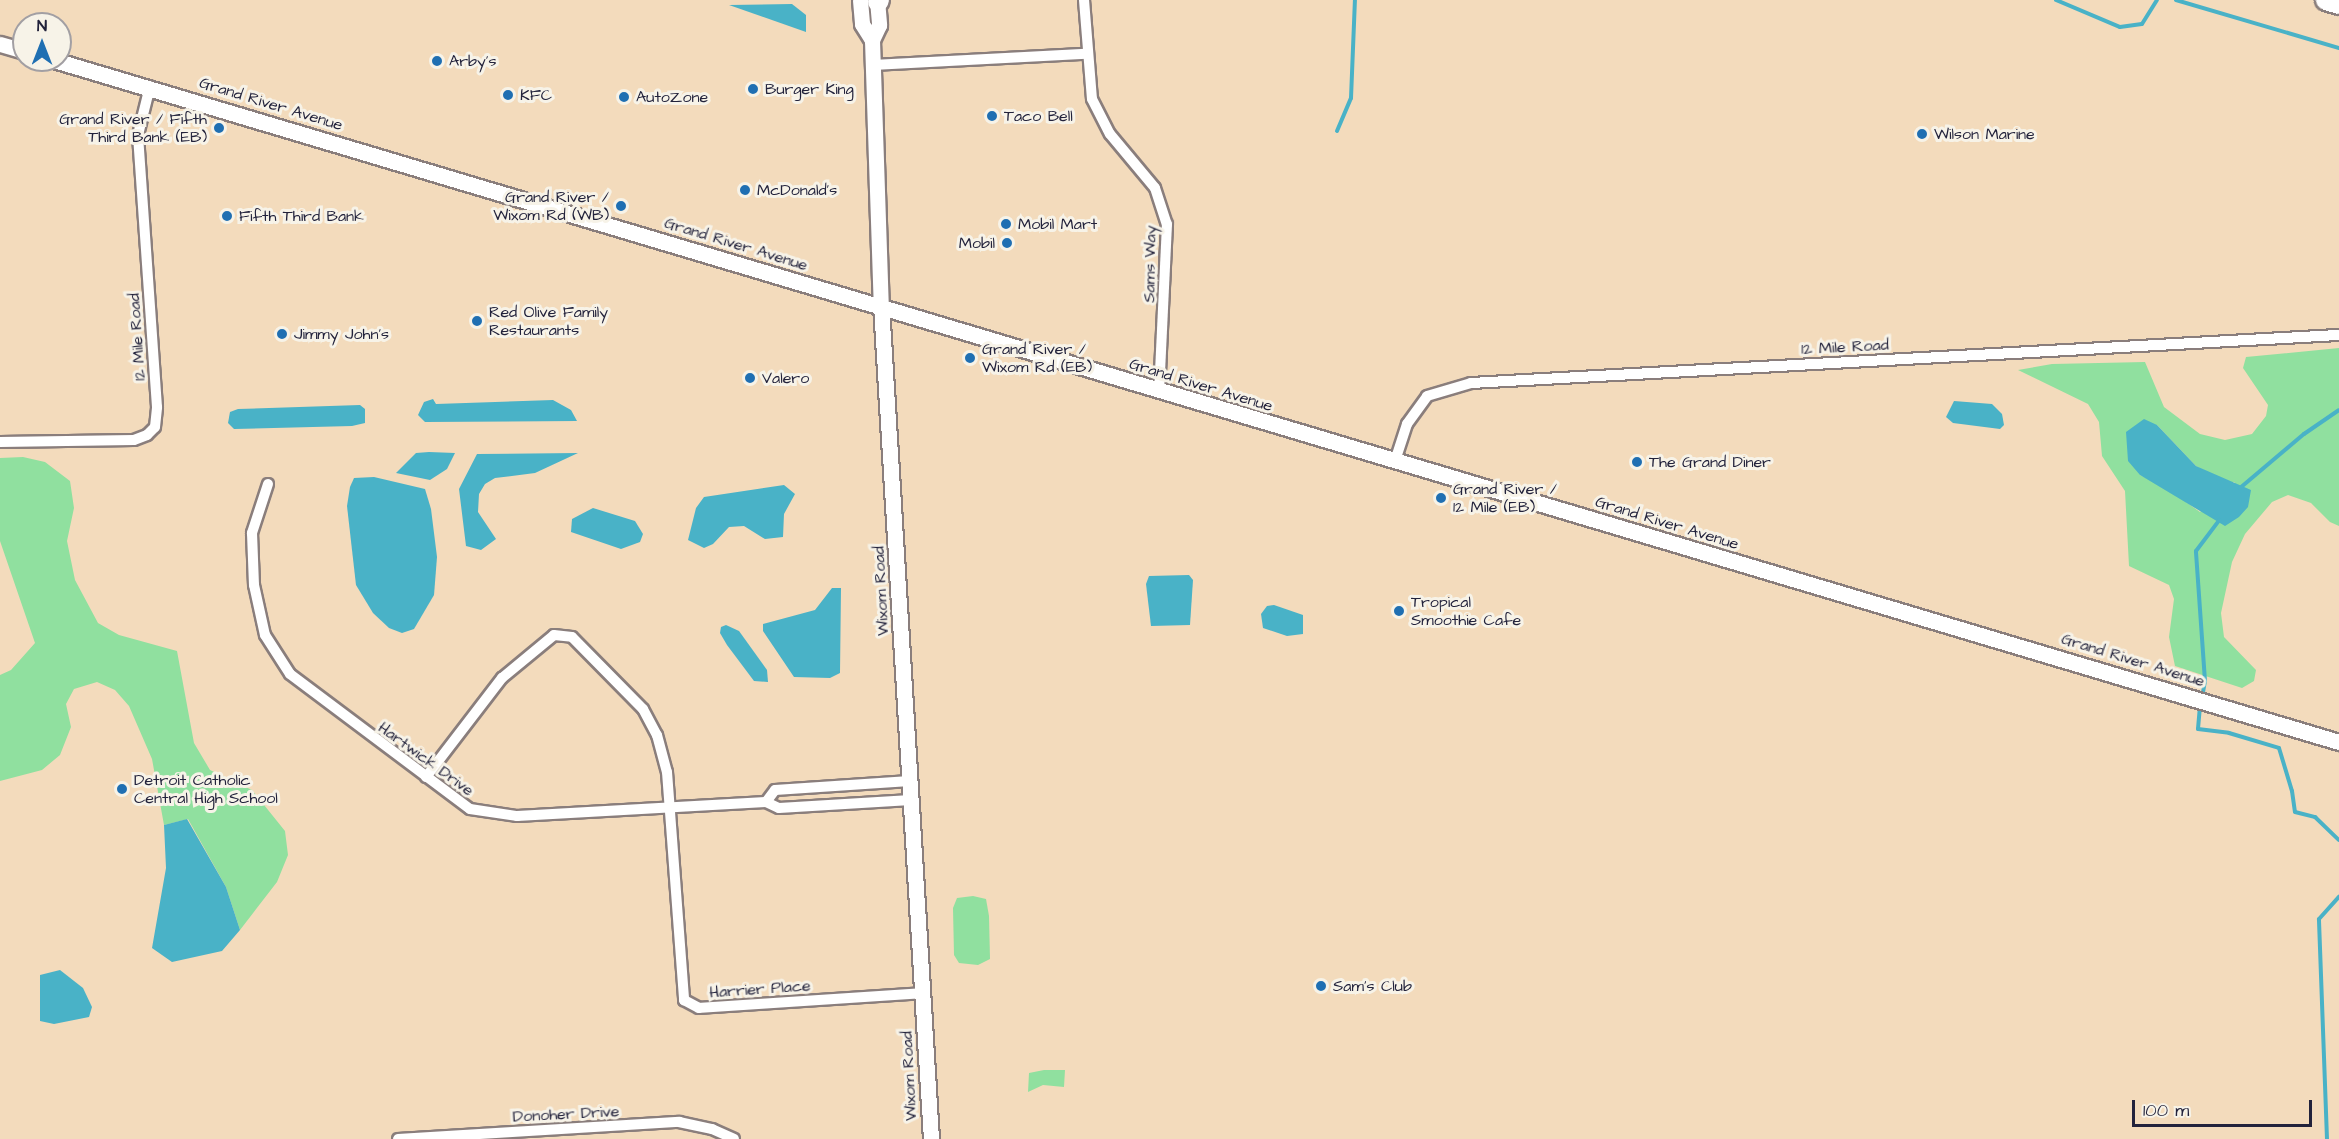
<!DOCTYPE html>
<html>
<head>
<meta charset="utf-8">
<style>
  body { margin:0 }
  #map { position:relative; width:2339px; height:1139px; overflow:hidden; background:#f3dbbc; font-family:"Architects Daughter",sans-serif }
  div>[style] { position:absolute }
  .green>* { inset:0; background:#90e09f }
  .water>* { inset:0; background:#49b2c7 }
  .stream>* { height:4px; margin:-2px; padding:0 2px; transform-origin:2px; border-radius:2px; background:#49b2c7 }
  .roads { filter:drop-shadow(2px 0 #8a7e7c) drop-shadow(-2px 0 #8a7e7c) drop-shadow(0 2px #8a7e7c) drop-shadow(0 -2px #8a7e7c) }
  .street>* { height:10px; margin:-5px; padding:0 5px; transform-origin:5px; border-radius:5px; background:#fff }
  .secondary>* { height:15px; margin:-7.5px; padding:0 7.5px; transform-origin:7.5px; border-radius:7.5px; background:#fff }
  .highway>* { height:20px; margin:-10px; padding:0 10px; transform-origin:10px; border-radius:10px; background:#fff }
  .dots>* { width:16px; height:16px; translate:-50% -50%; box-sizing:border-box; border:3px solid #f7f3e8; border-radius:50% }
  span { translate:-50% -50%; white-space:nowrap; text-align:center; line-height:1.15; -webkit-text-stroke:6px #f7f3e8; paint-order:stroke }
  .poi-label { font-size:16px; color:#22223b }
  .left { translate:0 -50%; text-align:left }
  .right { translate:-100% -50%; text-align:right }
  .street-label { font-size:16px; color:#22223b }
  .north { position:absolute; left:12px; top:12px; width:60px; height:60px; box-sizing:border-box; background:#f7f3e8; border:2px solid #a29fa3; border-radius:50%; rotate:0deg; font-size:16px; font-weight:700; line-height:24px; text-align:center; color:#22223b }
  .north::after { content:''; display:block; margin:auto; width:21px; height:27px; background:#1f6fb2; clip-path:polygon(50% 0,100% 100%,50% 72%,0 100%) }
  .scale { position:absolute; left:2132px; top:1100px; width:180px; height:27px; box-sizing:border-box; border:3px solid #22223b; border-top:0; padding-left:8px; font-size:18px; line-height:21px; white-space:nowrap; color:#22223b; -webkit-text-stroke:4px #f7f3e8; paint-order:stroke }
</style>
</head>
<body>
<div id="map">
  <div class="green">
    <i style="clip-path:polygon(evenodd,2339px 348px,2339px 526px,2330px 522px,2311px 503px,2288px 495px,2272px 502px,2245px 534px,2232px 562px,2221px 613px,2224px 637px,2256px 670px,2254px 681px,2242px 688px,2175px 666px,2169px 637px,2174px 599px,2169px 585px,2129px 566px,2125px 491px,2102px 456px,2099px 422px,2088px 404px,2018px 370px,2052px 364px,2145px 362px,2164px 407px,2200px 434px,2225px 440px,2252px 434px,2266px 416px,2268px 405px,2243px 368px,2246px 357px,2339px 348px,2157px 425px,2196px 466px,2226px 482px,2235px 482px,2200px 512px,2165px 487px,2140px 475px,2157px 425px)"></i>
    <i style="clip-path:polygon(23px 457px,45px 462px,70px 481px,74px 508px,67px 541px,75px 580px,98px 623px,119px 635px,177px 651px,194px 743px,210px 770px,252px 790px,285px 831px,288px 855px,277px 882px,240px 930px,226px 887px,188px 819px,164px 825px,152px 759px,129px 706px,115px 690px,97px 682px,74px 689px,66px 704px,71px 727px,60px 755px,42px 770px,0 781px,0 675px,11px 670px,35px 643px,0 541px,0 458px)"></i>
    <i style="clip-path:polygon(973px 896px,986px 899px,989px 916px,990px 959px,978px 965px,959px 963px,954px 955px,953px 908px,957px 898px)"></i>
    <i style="clip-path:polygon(1044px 1070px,1065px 1070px,1064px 1087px,1043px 1085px,1028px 1092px,1029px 1073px)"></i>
  </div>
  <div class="water">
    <i style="clip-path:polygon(792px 4px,806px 15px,806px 32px,729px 5px)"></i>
    <i style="clip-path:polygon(433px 399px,436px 404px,553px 400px,571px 410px,577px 421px,425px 422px,418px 415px,424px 402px)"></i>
    <i style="clip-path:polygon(1954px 401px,1992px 404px,2002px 414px,2004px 425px,2000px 429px,1953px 423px,1946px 417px)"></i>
    <i style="clip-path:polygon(360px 405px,365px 409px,365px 423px,352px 426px,234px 429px,228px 423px,230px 412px,238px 409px)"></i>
    <i style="clip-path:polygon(2144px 419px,2157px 425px,2196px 466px,2251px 490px,2248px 507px,2239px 517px,2225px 526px,2140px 475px,2128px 461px,2126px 432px)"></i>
    <i style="clip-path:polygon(429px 452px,455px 453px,447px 469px,430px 480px,396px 473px,416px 453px)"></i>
    <i style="clip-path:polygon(578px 453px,535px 473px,495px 478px,485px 484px,479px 494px,478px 512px,496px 539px,481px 550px,466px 546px,459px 489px,477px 454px)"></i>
    <i style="clip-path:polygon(374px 477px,425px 489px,431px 509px,437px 557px,434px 595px,414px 629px,402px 633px,389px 628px,373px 613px,356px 585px,347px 506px,350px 487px,354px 478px)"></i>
    <i style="clip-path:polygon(784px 485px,795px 494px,784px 514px,783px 537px,765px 539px,744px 526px,729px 527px,713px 544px,704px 548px,688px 540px,696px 508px,704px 497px)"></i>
    <i style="clip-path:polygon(593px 508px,635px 521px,643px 534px,640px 542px,621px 549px,571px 532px,572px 519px)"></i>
    <i style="clip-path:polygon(1189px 575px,1193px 580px,1190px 625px,1151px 626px,1146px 584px,1149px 576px)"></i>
    <i style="clip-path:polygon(832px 588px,841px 588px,840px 673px,830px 678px,794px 677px,763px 631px,763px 624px,815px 610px)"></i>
    <i style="clip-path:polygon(1274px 605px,1303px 615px,1303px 634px,1287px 636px,1263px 628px,1261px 614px,1267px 606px)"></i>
    <i style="clip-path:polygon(726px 625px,739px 631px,767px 670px,768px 682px,754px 681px,727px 645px,720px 633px,721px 627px)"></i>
    <i style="clip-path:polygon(187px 819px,226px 887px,240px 930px,222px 951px,172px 962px,152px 948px,166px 868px,164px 825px)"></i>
    <i style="clip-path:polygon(60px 970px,83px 988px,92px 1007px,89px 1017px,54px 1024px,40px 1021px,40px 975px)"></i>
  </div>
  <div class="stream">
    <i style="left:2056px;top:0;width:69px;rotate:22.9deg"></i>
    <i style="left:2120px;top:27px;width:22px;rotate:-8deg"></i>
    <i style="left:2142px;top:24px;width:28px;rotate:-58deg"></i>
    <i style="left:2176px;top:0;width:170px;rotate:16.4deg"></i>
    <i style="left:1337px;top:131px;width:36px;rotate:-67deg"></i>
    <i style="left:1351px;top:98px;width:98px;rotate:-87.7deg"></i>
    <i style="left:2240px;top:488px;width:84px;rotate:-40.2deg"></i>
    <i style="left:2304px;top:434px;width:42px;rotate:-34.4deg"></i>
    <i style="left:2202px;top:698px;width:17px;rotate:-80deg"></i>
    <i style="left:2205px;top:681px;width:130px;rotate:-94deg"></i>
    <i style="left:2196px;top:551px;width:39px;rotate:-53deg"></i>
    <i style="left:2200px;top:706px;width:23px;rotate:95deg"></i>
    <i style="left:2198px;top:729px;width:31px;rotate:7deg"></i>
    <i style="left:2229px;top:733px;width:52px;rotate:16.7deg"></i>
    <i style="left:2279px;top:748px;width:45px;rotate:73.2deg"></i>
    <i style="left:2292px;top:791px;width:21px;rotate:82deg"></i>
    <i style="left:2295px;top:812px;width:21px;rotate:14deg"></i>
    <i style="left:2315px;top:817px;width:33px;rotate:44deg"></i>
    <i style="left:2327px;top:1139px;width:220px;rotate:-92.1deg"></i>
    <i style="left:2319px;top:919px;width:30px;rotate:-48deg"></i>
  </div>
  <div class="roads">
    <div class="street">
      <i style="left:1084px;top:0;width:99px;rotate:85.4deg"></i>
      <i style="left:1092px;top:99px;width:39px;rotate:63deg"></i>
      <i style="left:1110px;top:134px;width:70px;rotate:50.2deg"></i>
      <i style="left:1155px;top:188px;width:38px;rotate:72deg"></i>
      <i style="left:1167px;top:224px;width:167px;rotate:92.7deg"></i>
      <i style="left:873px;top:65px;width:213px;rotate:-3deg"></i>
      <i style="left:0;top:442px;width:134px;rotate:-0.9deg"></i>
      <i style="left:134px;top:440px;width:14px;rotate:-21deg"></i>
      <i style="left:147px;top:435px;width:11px;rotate:-45deg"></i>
      <i style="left:155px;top:427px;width:20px;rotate:-84deg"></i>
      <i style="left:157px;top:407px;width:273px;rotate:-94deg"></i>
      <i style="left:138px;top:135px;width:50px;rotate:-76.2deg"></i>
      <i style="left:1395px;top:461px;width:39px;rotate:-72deg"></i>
      <i style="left:1407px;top:424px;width:34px;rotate:-54deg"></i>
      <i style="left:1427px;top:396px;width:46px;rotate:-16.5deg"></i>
      <i style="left:1471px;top:383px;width:869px;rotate:-3.17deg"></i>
      <i style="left:268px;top:484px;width:52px;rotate:108.1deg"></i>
      <i style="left:252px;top:533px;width:52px;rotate:87.8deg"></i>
      <i style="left:254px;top:585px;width:51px;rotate:77.6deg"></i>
      <i style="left:265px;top:635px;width:46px;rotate:57.3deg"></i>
      <i style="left:290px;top:674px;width:225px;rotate:36.9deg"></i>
      <i style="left:470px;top:809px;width:48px;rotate:8.5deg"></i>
      <i style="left:517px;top:816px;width:249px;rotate:-3.2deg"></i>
      <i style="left:766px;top:802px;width:14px;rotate:25deg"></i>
      <i style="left:779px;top:808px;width:132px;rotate:-3.5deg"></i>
      <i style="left:426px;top:777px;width:125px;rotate:-52.5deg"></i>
      <i style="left:502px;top:678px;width:67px;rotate:-39.6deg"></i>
      <i style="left:554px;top:635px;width:18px;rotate:6deg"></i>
      <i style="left:572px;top:637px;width:101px;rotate:45.4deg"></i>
      <i style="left:643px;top:709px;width:30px;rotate:62deg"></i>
      <i style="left:657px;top:735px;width:38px;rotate:75deg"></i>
      <i style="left:667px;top:772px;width:229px;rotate:85.7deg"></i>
      <i style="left:684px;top:1000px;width:17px;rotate:28deg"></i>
      <i style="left:699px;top:1008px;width:225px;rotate:-3.8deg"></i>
      <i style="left:766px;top:802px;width:15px;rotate:-53deg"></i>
      <i style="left:775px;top:790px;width:135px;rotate:-3.8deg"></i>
      <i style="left:398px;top:1139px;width:282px;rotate:-3.5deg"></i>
      <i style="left:679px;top:1122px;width:34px;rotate:12deg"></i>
      <i style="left:712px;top:1129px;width:24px;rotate:24deg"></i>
    </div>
    <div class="secondary">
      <i style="left:860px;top:0;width:24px;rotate:85deg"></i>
      <i style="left:862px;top:24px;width:19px;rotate:58deg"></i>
      <i style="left:877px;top:0;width:25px;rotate:85deg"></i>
      <i style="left:879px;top:25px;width:17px;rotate:115deg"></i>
      <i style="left:872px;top:40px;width:265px;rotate:88.1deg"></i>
      <i style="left:881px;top:305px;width:835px;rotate:86.57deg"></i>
      <i style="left:0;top:44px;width:25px;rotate:16deg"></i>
      <i style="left:54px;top:60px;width:2385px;rotate:16.62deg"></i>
    </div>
    <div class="highway">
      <i style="left:2326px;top:0;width:14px;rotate:17deg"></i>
      <i style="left:878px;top:2px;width:2px;rotate:-63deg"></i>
    </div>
  </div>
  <div class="dots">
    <i style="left:437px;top:61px;background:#1f6fb2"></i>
    <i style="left:753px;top:89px;background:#1f6fb2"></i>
    <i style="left:508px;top:95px;background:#1f6fb2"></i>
    <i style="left:624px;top:97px;background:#1f6fb2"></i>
    <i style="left:992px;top:116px;background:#1f6fb2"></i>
    <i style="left:219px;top:128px;background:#1f6fb2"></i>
    <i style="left:1922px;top:134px;background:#1f6fb2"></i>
    <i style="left:745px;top:190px;background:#1f6fb2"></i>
    <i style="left:621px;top:206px;background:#1f6fb2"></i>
    <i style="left:227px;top:216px;background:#1f6fb2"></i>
    <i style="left:1006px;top:224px;background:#1f6fb2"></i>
    <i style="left:1007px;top:243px;background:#1f6fb2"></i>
    <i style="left:477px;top:321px;background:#1f6fb2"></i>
    <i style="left:282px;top:334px;background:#1f6fb2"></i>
    <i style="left:970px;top:358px;background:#1f6fb2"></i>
    <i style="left:750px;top:378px;background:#1f6fb2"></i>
    <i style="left:1637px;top:462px;background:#1f6fb2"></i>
    <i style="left:1441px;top:498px;background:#1f6fb2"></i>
    <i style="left:1399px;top:611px;background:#1f6fb2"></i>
    <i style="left:122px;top:789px;background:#1f6fb2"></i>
    <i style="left:1321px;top:986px;background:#1f6fb2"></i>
  </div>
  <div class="poi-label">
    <span class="left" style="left:449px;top:61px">Arby's</span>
    <span class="left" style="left:765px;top:89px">Burger King</span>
    <span class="left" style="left:520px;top:95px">KFC</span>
    <span class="left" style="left:636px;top:97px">AutoZone</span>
    <span class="left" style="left:1004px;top:116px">Taco Bell</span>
    <span class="right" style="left:207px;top:128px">Grand River / Fifth<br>Third Bank (EB)</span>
    <span class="left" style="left:1934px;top:134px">Wilson Marine</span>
    <span class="left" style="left:757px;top:190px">McDonald's</span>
    <span class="right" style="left:609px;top:206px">Grand River /<br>Wixom Rd (WB)</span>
    <span class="left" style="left:239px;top:216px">Fifth Third Bank</span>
    <span class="left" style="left:1018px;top:224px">Mobil Mart</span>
    <span class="right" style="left:995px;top:243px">Mobil</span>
    <span class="left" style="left:489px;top:321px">Red Olive Family<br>Restaurants</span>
    <span class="left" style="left:294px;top:334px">Jimmy John's</span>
    <span class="left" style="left:982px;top:358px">Grand River /<br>Wixom Rd (EB)</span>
    <span class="left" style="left:762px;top:378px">Valero</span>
    <span class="left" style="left:1649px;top:462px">The Grand Diner</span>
    <span class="left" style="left:1453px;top:498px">Grand River /<br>12 Mile (EB)</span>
    <span class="left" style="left:1411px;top:611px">Tropical<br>Smoothie Cafe</span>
    <span class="left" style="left:134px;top:789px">Detroit Catholic<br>Central High School</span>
    <span class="left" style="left:1333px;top:986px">Sam's Club</span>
  </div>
  <div class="street-label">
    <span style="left:271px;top:104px;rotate:17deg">Grand River Avenue</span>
    <span style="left:736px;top:244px;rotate:17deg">Grand River Avenue</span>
    <span style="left:1150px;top:264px;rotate:-89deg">Sams Way</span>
    <span style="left:137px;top:337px;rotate:-94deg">12 Mile Road</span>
    <span style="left:1845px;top:347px;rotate:-3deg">12 Mile Road</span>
    <span style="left:1201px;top:385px;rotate:17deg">Grand River Avenue</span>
    <span style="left:1667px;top:523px;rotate:17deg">Grand River Avenue</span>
    <span style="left:881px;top:591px;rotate:-93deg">Wixom Road</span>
    <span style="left:2133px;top:660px;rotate:17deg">Grand River Avenue</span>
    <span style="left:426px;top:759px;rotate:36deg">Hartwick Drive</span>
    <span style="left:760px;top:989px;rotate:-4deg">Harrier Place</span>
    <span style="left:909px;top:1076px;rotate:-93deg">Wixom Road</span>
    <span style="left:566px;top:1114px;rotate:-3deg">Donoher Drive</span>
  </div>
  <div class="north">N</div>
  <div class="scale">100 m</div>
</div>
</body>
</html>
